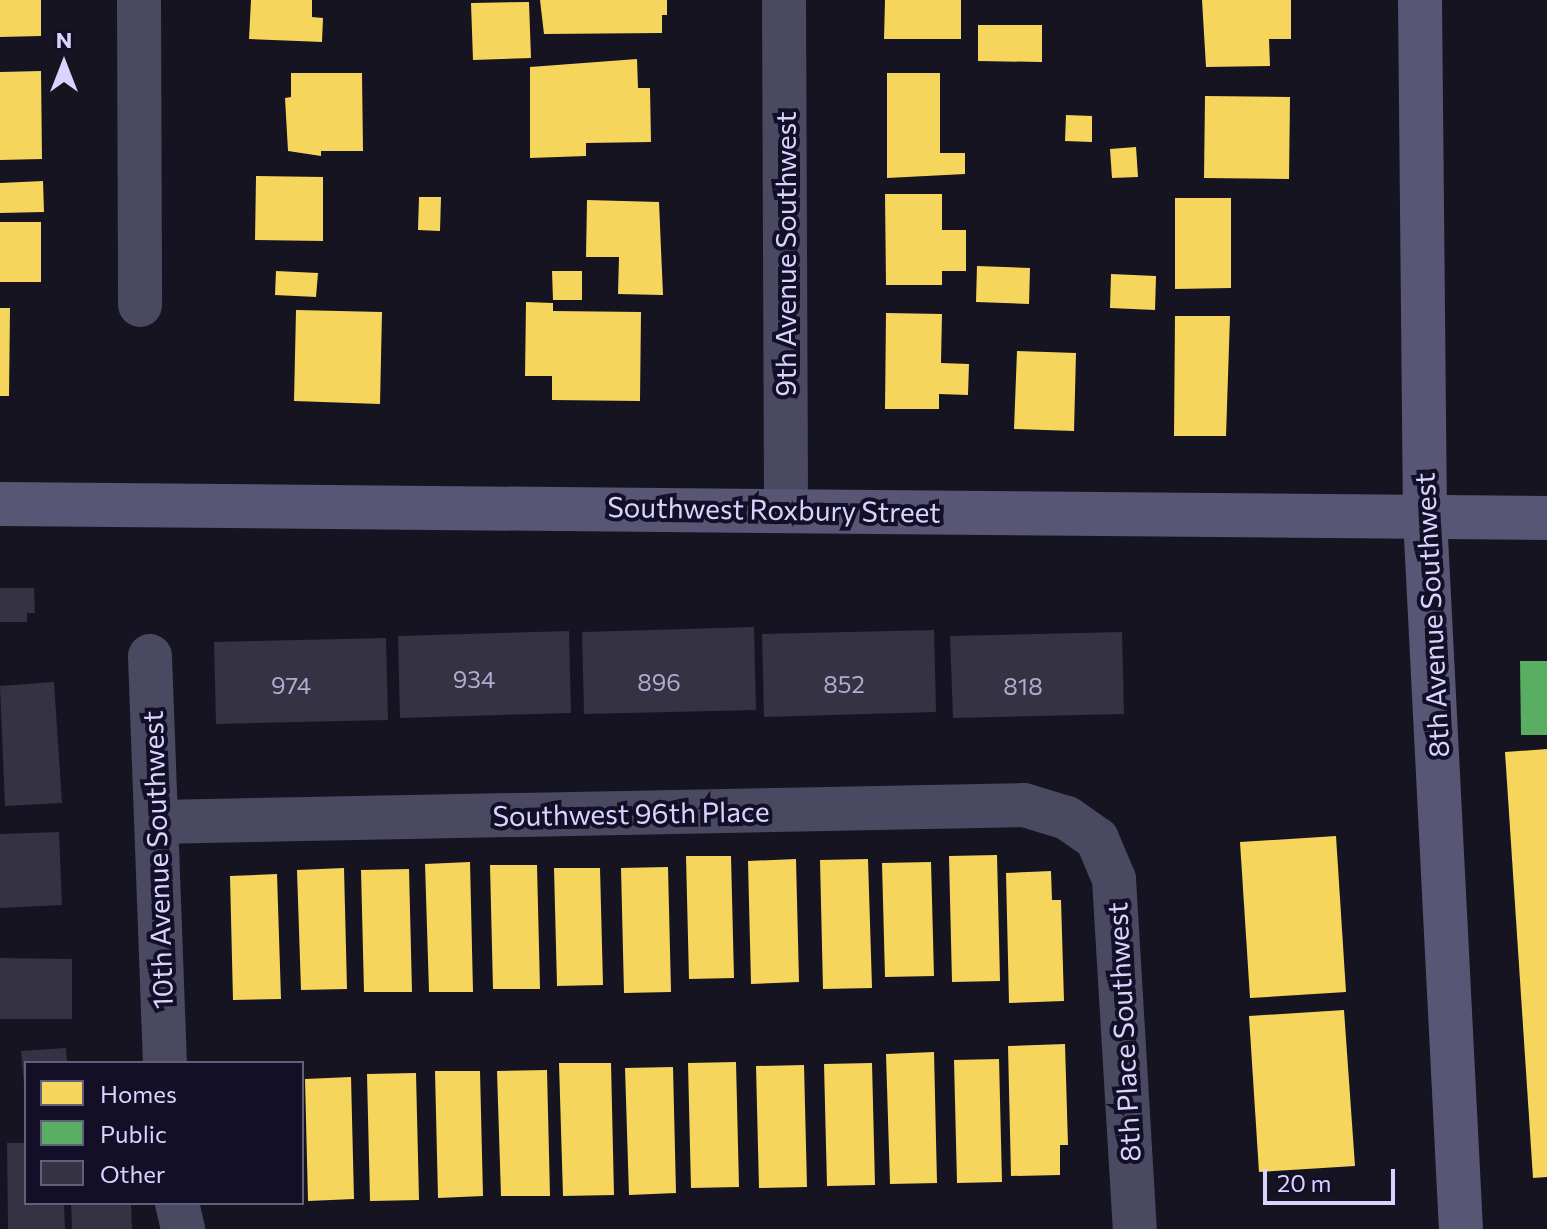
<!DOCTYPE html>
<html>
<head>
<meta charset="utf-8">
<style>
  body { margin:0 }
  #map { position:relative; width:1547px; height:1229px; overflow:hidden; background:#161421; font-family:Commissioner,sans-serif }
  div>[style] { position:absolute }
  .homes>* { inset:0; background:#f6d55c }
  .public>* { inset:0; background:#5aae61 }
  .building>* { inset:0; background:#343243 }
  .street>* { height:44px; margin:-22px; padding:0 22px; transform-origin:22px; border-radius:22px; background:#4a4962 }
  .secondary>* { height:44px; margin:-22px; padding:0 22px; transform-origin:22px; border-radius:22px; background:#575674 }
  span { translate:-50% -50%; white-space:nowrap; text-align:center; line-height:1.15; -webkit-text-stroke:8px #130f26; paint-order:stroke }
  .number-label { font-size:24px; color:#b0acd0 }
  .number-label span { -webkit-text-stroke-width:0 }
  .street-label { font-size:28px; color:#d9d4ff }
  .legend { position:absolute; left:24px; top:1061px; width:280px; height:144px; box-sizing:border-box; background:#130f26; border:2px solid #625e7d; margin:0; padding:10px 14px; list-style:none; font-size:24px; color:#d9d4ff }
  .legend li { display:flex; align-items:center; gap:16px; height:40px }
  .legend b { width:40px; border:2px solid #625e7d }
  .north { position:absolute; left:24px; top:24px; width:80px; height:80px; -webkit-text-stroke:6px #130f26; paint-order:stroke; rotate:0deg; font-size:22px; font-weight:700; line-height:32px; text-align:center; color:#d9d4ff }
  .north::after { content:''; display:block; margin:auto; width:28px; height:36px; background:#d9d4ff; clip-path:polygon(50% 0,100% 100%,50% 72%,0 100%) }
  .scale { position:absolute; left:1263px; top:1169px; width:132px; height:36px; box-sizing:border-box; border:4px solid #d9d4ff; border-top:0; padding-left:10px; font-size:24px; line-height:28px; white-space:nowrap; color:#d9d4ff; -webkit-text-stroke:6px #130f26; paint-order:stroke }
</style>
</head>
<body>
<div id="map">
  <div class="homes">
    <i style="clip-path:polygon(0 0,41px 0,41px 36px,0 37px)"></i>
    <i style="clip-path:polygon(251px 0,312px 0,312px 17px,323px 18px,322px 42px,249px 39px)"></i>
    <i style="clip-path:polygon(540px 0,667px 0,667px 15px,662px 15px,662px 33px,544px 34px)"></i>
    <i style="clip-path:polygon(885px 0,961px 0,961px 39px,884px 39px)"></i>
    <i style="clip-path:polygon(1202px 0,1291px 0,1291px 39px,1269px 39px,1270px 66px,1206px 67px)"></i>
    <i style="clip-path:polygon(529px 2px,531px 58px,473px 60px,471px 3px)"></i>
    <i style="clip-path:polygon(978px 25px,1042px 25px,1042px 62px,978px 61px)"></i>
    <i style="clip-path:polygon(637px 59px,638px 88px,650px 88px,651px 142px,586px 143px,586px 156px,530px 158px,530px 67px)"></i>
    <i style="clip-path:polygon(41px 71px,42px 159px,0 160px,0 72px)"></i>
    <i style="clip-path:polygon(291px 73px,362px 73px,363px 151px,321px 151px,321px 156px,288px 151px,285px 98px,291px 97px)"></i>
    <i style="clip-path:polygon(887px 73px,940px 73px,940px 153px,965px 153px,965px 174px,887px 178px)"></i>
    <i style="clip-path:polygon(1205px 96px,1290px 97px,1289px 179px,1204px 178px)"></i>
    <i style="clip-path:polygon(1066px 115px,1092px 116px,1092px 142px,1065px 141px)"></i>
    <i style="clip-path:polygon(1136px 147px,1138px 177px,1112px 178px,1110px 149px)"></i>
    <i style="clip-path:polygon(256px 176px,323px 177px,323px 241px,255px 240px)"></i>
    <i style="clip-path:polygon(43px 181px,44px 212px,0 213px,0 183px)"></i>
    <i style="clip-path:polygon(885px 194px,942px 194px,942px 230px,966px 230px,966px 271px,942px 271px,942px 285px,886px 285px)"></i>
    <i style="clip-path:polygon(419px 197px,441px 197px,440px 231px,418px 230px)"></i>
    <i style="clip-path:polygon(1175px 198px,1231px 198px,1231px 288px,1175px 289px)"></i>
    <i style="clip-path:polygon(587px 200px,659px 202px,663px 295px,618px 294px,619px 257px,586px 257px)"></i>
    <i style="clip-path:polygon(0 222px,41px 222px,41px 282px,0 282px)"></i>
    <i style="clip-path:polygon(977px 266px,1030px 268px,1029px 304px,976px 302px)"></i>
    <i style="clip-path:polygon(276px 271px,318px 273px,316px 297px,275px 295px)"></i>
    <i style="clip-path:polygon(552px 271px,582px 271px,582px 300px,553px 300px)"></i>
    <i style="clip-path:polygon(1111px 274px,1156px 276px,1155px 310px,1110px 308px)"></i>
    <i style="clip-path:polygon(526px 302px,553px 303px,553px 311px,641px 312px,640px 401px,552px 400px,552px 376px,525px 376px)"></i>
    <i style="clip-path:polygon(0 308px,10px 308px,9px 396px,0 396px)"></i>
    <i style="clip-path:polygon(296px 310px,382px 312px,380px 404px,294px 401px)"></i>
    <i style="clip-path:polygon(886px 313px,942px 314px,941px 363px,969px 364px,968px 395px,939px 394px,939px 409px,885px 409px)"></i>
    <i style="clip-path:polygon(1175px 316px,1230px 316px,1226px 436px,1174px 436px)"></i>
    <i style="clip-path:polygon(1017px 351px,1076px 353px,1074px 431px,1014px 429px)"></i>
    <i style="clip-path:polygon(1547px 749px,1547px 1177px,1533px 1178px,1505px 752px)"></i>
    <i style="clip-path:polygon(1336px 836px,1346px 992px,1250px 998px,1240px 842px)"></i>
    <i style="clip-path:polygon(997px 855px,1000px 981px,952px 982px,949px 856px)"></i>
    <i style="clip-path:polygon(686px 856px,731px 856px,734px 978px,689px 979px)"></i>
    <i style="clip-path:polygon(796px 859px,799px 982px,751px 984px,748px 861px)"></i>
    <i style="clip-path:polygon(868px 859px,872px 988px,823px 989px,820px 860px)"></i>
    <i style="clip-path:polygon(470px 862px,473px 992px,429px 992px,425px 864px)"></i>
    <i style="clip-path:polygon(931px 862px,934px 976px,885px 977px,882px 863px)"></i>
    <i style="clip-path:polygon(490px 865px,537px 865px,540px 989px,493px 989px)"></i>
    <i style="clip-path:polygon(668px 867px,671px 992px,624px 993px,621px 868px)"></i>
    <i style="clip-path:polygon(344px 868px,347px 989px,301px 990px,297px 870px)"></i>
    <i style="clip-path:polygon(554px 868px,600px 868px,603px 985px,557px 986px)"></i>
    <i style="clip-path:polygon(409px 869px,412px 992px,364px 992px,361px 870px)"></i>
    <i style="clip-path:polygon(1051px 871px,1052px 900px,1061px 900px,1064px 1001px,1009px 1003px,1006px 873px)"></i>
    <i style="clip-path:polygon(277px 874px,281px 999px,233px 1000px,230px 876px)"></i>
    <i style="clip-path:polygon(1344px 1010px,1355px 1166px,1259px 1172px,1249px 1016px)"></i>
    <i style="clip-path:polygon(1065px 1044px,1068px 1145px,1060px 1145px,1060px 1175px,1011px 1176px,1008px 1046px)"></i>
    <i style="clip-path:polygon(934px 1052px,937px 1183px,890px 1184px,886px 1054px)"></i>
    <i style="clip-path:polygon(999px 1059px,1002px 1182px,957px 1183px,954px 1060px)"></i>
    <i style="clip-path:polygon(736px 1062px,739px 1187px,691px 1188px,688px 1063px)"></i>
    <i style="clip-path:polygon(559px 1063px,611px 1063px,614px 1195px,563px 1196px)"></i>
    <i style="clip-path:polygon(872px 1063px,875px 1185px,827px 1186px,824px 1064px)"></i>
    <i style="clip-path:polygon(804px 1065px,807px 1187px,759px 1188px,756px 1066px)"></i>
    <i style="clip-path:polygon(673px 1067px,676px 1193px,629px 1195px,625px 1068px)"></i>
    <i style="clip-path:polygon(547px 1070px,550px 1196px,501px 1196px,497px 1071px)"></i>
    <i style="clip-path:polygon(435px 1071px,480px 1071px,483px 1196px,438px 1198px)"></i>
    <i style="clip-path:polygon(416px 1073px,419px 1200px,370px 1201px,367px 1074px)"></i>
    <i style="clip-path:polygon(351px 1077px,354px 1199px,308px 1201px,305px 1079px)"></i>
  </div>
  <div class="public">
    <i style="clip-path:polygon(1520px 661px,1547px 661px,1547px 735px,1521px 735px)"></i>
  </div>
  <div class="building">
    <i style="clip-path:polygon(0 588px,34px 588px,35px 613px,27px 613px,27px 622px,0 622px)"></i>
    <i style="clip-path:polygon(754px 627px,756px 710px,584px 714px,582px 632px)"></i>
    <i style="clip-path:polygon(934px 630px,936px 712px,764px 717px,762px 634px)"></i>
    <i style="clip-path:polygon(569px 631px,571px 713px,400px 718px,398px 636px)"></i>
    <i style="clip-path:polygon(1122px 632px,1124px 714px,953px 718px,950px 636px)"></i>
    <i style="clip-path:polygon(386px 638px,388px 720px,216px 724px,214px 642px)"></i>
    <i style="clip-path:polygon(54px 682px,62px 803px,5px 806px,0 686px)"></i>
    <i style="clip-path:polygon(59px 832px,62px 905px,0 908px,0 834px)"></i>
    <i style="clip-path:polygon(0 958px,72px 959px,72px 1019px,0 1019px)"></i>
    <i style="clip-path:polygon(66px 1048px,67px 1063px,26px 1063px,24px 1085px,21px 1051px)"></i>
    <i style="clip-path:polygon(7px 1143px,26px 1143px,26px 1203px,64px 1203px,65px 1229px,8px 1229px)"></i>
    <i style="clip-path:polygon(71px 1203px,131px 1203px,132px 1229px,72px 1229px)"></i>
  </div>
  <div class="street">
    <i style="left:139px;top:0;width:305px;rotate:89.8deg"></i>
    <i style="left:784px;top:0;width:508px;rotate:89.77deg"></i>
    <i style="left:150px;top:656px;width:407px;rotate:87.9deg"></i>
    <i style="left:157px;top:822px;width:867px;rotate:-1.12deg"></i>
    <i style="left:1024px;top:805px;width:45px;rotate:16.8deg"></i>
    <i style="left:1067px;top:818px;width:37px;rotate:35deg"></i>
    <i style="left:1097px;top:839px;width:43px;rotate:67deg"></i>
    <i style="left:1114px;top:879px;width:351px;rotate:86.6deg"></i>
    <i style="left:177px;top:1203px;width:27px;rotate:77deg"></i>
  </div>
  <div class="secondary">
    <i style="left:1420px;top:0;width:517px;rotate:89.45deg"></i>
    <i style="left:1425px;top:517px;width:713px;rotate:87.11deg"></i>
    <i style="left:0;top:504px;width:1547px;rotate:0.52deg"></i>
  </div>
  <div class="number-label">
    <span style="left:474px;top:679px">934</span>
    <span style="left:659px;top:682px">896</span>
    <span style="left:844px;top:684px">852</span>
    <span style="left:291px;top:685px">974</span>
    <span style="left:1023px;top:686px">818</span>
  </div>
  <div class="street-label">
    <span style="left:785px;top:254px;rotate:-90deg">9th Avenue Southwest</span>
    <span style="left:774px;top:509px;rotate:1deg">Southwest Roxbury Street</span>
    <span style="left:1431px;top:615px;rotate:-93deg">8th Avenue Southwest</span>
    <span style="left:631px;top:813px;rotate:-1deg">Southwest 96th Place</span>
    <span style="left:157px;top:860px;rotate:-92deg">10th Avenue Southwest</span>
    <span style="left:1123px;top:1032px;rotate:-93deg">8th Place Southwest</span>
  </div>
  <ul class="legend">
  <li><b style="height:22px;background:#f6d55c"></b>Homes</li>
  <li><b style="height:22px;background:#5aae61"></b>Public</li>
  <li><b style="height:22px;background:#343243"></b>Other</li>
  </ul>
  <div class="north">N</div>
  <div class="scale">20 m</div>
</div>
</body>
</html>
